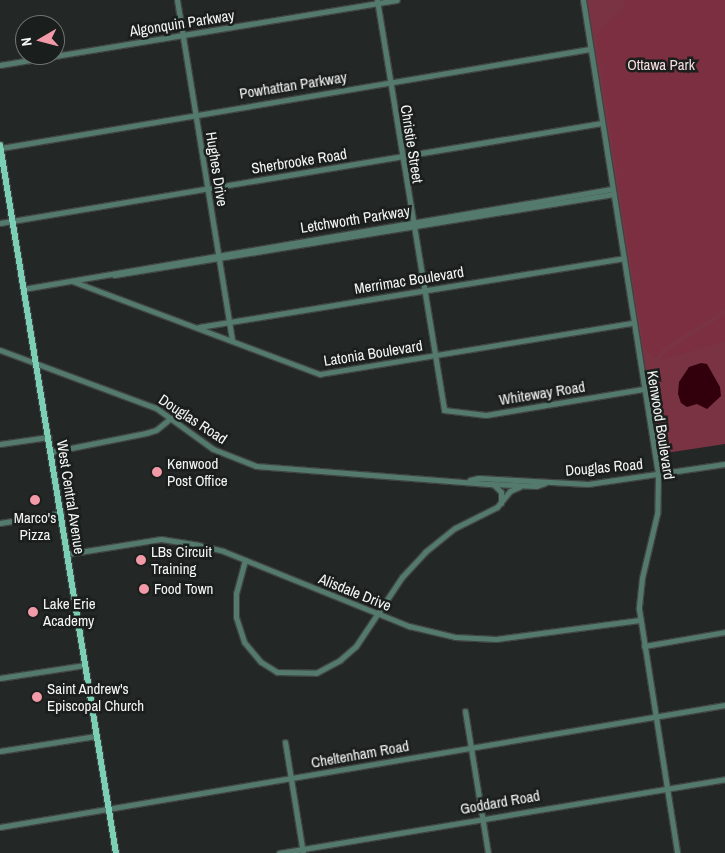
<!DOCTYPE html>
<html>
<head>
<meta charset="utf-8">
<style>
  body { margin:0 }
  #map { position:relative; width:725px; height:853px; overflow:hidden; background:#232726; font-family:"Archivo Narrow",sans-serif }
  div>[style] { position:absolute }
  .green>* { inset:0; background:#7a3342 }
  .forest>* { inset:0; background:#7b2f40 }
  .water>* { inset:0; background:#32000d }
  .roads { filter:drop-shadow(1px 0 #404443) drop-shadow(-1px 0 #404443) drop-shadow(0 1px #404443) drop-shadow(0 -1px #404443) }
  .minor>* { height:5px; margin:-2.5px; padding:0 2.5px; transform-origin:2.5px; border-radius:2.5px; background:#537a6d }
  .major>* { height:6px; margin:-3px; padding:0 3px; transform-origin:3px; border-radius:3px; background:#7acfb5 }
  .dots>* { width:14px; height:14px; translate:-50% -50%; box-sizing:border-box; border:2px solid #1a1e1c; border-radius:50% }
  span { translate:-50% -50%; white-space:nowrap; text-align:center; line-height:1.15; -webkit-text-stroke:5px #1a1e1c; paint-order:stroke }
  .street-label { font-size:15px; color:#f3f6f5 }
  .park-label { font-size:15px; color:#f5dcdf }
  .poi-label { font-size:15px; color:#f3f6f5 }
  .left { translate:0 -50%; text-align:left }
  .north { position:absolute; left:15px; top:15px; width:50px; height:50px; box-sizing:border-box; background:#1a1e1c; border:1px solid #717473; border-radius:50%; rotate:262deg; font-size:14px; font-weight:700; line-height:20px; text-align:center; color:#f3f6f5 }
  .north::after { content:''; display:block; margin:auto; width:18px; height:22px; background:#f39aa8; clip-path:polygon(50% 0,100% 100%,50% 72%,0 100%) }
</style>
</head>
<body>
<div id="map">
  <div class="green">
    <i style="clip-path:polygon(586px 0,725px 0,725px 444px,666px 453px,661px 452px,657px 442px)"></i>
  </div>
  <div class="forest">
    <i style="clip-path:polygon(625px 0,725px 0,725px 309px,664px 347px,655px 359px,644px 347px,596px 35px,624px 8px)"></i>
    <i style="clip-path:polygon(725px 315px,725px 341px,660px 360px,667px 352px)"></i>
  </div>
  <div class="water">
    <i style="clip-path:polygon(701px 363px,707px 364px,720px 387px,721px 396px,707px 409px,697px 404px,687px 407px,681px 403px,678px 394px,679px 382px,689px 367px)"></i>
  </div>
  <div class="roads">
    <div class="minor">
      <i style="left:177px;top:0;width:345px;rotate:80.8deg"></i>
      <i style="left:377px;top:0;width:415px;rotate:80.7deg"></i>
      <i style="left:444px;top:410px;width:42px;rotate:6.8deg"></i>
      <i style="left:486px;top:415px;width:159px;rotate:-9.4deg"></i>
      <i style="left:583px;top:0;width:481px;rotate:81deg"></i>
      <i style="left:658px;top:475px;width:39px;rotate:91deg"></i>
      <i style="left:657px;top:514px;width:66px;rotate:103.2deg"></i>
      <i style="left:642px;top:578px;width:31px;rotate:96deg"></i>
      <i style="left:639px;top:609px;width:247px;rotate:81.1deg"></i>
      <i style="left:0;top:65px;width:402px;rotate:-9.3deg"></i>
      <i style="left:1px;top:148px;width:597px;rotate:-9.54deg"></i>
      <i style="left:0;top:223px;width:610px;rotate:-9.43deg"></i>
      <i style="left:114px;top:275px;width:506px;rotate:-9.22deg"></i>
      <i style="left:72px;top:281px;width:265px;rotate:20.6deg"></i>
      <i style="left:320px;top:374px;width:317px;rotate:-9.3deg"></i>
      <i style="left:23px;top:289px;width:597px;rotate:-9.64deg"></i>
      <i style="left:199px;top:327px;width:430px;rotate:-9.2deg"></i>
      <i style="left:0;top:350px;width:166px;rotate:20.4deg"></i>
      <i style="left:156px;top:408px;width:70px;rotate:35.7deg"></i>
      <i style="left:213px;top:449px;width:46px;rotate:21.6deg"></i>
      <i style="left:256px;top:466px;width:237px;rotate:4.4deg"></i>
      <i style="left:492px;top:484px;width:44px;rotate:2.6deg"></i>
      <i style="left:536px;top:486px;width:9px;rotate:-18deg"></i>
      <i style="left:0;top:444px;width:49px;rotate:-8.3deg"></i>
      <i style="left:51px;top:452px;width:97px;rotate:-11.3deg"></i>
      <i style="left:146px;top:433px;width:10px;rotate:-17deg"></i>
      <i style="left:156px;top:430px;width:19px;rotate:-39deg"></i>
      <i style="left:470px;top:480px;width:8px;rotate:-14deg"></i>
      <i style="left:478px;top:478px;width:110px;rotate:3.1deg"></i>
      <i style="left:588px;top:484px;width:138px;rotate:-8.3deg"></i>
      <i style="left:494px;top:485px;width:10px;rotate:45deg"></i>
      <i style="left:501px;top:492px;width:11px;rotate:90deg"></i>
      <i style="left:0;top:523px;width:62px;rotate:-9.3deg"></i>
      <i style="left:67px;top:554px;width:95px;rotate:-9.1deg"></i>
      <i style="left:161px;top:539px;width:37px;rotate:9deg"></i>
      <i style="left:198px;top:545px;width:26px;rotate:13deg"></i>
      <i style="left:223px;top:551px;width:201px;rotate:22deg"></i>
      <i style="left:409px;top:626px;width:47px;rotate:13.4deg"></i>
      <i style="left:455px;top:637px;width:41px;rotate:2.8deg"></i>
      <i style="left:496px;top:639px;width:145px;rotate:-7.5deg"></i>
      <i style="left:245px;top:560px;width:34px;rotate:105deg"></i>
      <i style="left:236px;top:593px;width:24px;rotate:90deg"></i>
      <i style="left:236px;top:617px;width:26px;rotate:72deg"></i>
      <i style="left:244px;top:642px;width:26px;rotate:50deg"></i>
      <i style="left:261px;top:662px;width:19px;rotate:32deg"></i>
      <i style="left:277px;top:672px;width:39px;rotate:1deg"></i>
      <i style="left:316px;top:673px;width:27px;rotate:-28deg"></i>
      <i style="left:340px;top:660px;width:21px;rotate:-41deg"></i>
      <i style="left:356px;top:646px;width:83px;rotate:-56.3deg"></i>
      <i style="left:402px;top:577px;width:34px;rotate:-47deg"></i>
      <i style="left:425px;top:552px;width:38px;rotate:-39deg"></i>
      <i style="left:455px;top:528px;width:47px;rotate:-26.6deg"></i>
      <i style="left:497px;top:507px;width:21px;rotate:-51deg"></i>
      <i style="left:510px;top:491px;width:10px;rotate:-24deg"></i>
      <i style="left:644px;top:646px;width:82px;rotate:-9.8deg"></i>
      <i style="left:0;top:678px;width:86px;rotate:-8.7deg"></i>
      <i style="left:465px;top:711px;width:144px;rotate:80.8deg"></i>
      <i style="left:285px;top:742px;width:112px;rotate:80.8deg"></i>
      <i style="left:0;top:751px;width:97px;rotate:-8.9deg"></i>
      <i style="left:0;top:827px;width:735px;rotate:-9.55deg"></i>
      <i style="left:279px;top:853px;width:452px;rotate:-9.4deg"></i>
    </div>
    <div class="major">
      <i style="left:0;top:145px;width:717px;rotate:80.7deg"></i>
    </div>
  </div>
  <div class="dots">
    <i style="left:157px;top:472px;background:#f39aa8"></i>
    <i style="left:35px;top:500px;background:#f39aa8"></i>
    <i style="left:141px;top:560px;background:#f39aa8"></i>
    <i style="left:144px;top:589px;background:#f39aa8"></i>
    <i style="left:33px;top:612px;background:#f39aa8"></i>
    <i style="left:37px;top:697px;background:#f39aa8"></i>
  </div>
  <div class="street-label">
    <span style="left:182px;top:23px;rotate:-9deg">Algonquin Parkway</span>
    <span style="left:293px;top:85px;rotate:-9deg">Powhattan Parkway</span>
    <span style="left:412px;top:144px;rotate:81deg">Christie Street</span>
    <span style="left:299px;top:161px;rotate:-9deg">Sherbrooke Road</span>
    <span style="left:217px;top:169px;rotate:81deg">Hughes Drive</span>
    <span style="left:355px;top:219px;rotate:-9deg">Letchworth Parkway</span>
    <span style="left:409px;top:280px;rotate:-9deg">Merrimac Boulevard</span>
    <span style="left:373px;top:353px;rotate:-9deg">Latonia Boulevard</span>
    <span style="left:542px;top:393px;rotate:-9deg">Whiteway Road</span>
    <span style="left:193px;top:419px;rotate:33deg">Douglas Road</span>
    <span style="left:661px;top:425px;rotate:81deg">Kenwood Boulevard</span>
    <span style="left:604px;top:467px;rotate:-5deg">Douglas Road</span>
    <span style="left:71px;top:497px;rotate:81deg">West Central Avenue</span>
    <span style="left:355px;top:592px;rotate:22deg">Alisdale Drive</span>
    <span style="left:360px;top:754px;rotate:-10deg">Cheltenham Road</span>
    <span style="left:500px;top:802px;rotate:-10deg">Goddard Road</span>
  </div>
  <div class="park-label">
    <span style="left:661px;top:65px">Ottawa Park</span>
  </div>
  <div class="poi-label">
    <span class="left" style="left:167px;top:472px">Kenwood<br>Post Office</span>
    <span style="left:35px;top:526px">Marco's<br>Pizza</span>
    <span class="left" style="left:151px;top:560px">LBs Circuit<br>Training</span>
    <span class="left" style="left:154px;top:589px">Food Town</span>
    <span class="left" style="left:43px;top:612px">Lake Erie<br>Academy</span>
    <span class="left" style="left:47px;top:697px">Saint Andrew's<br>Episcopal Church</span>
  </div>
  <div class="north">N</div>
</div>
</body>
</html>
